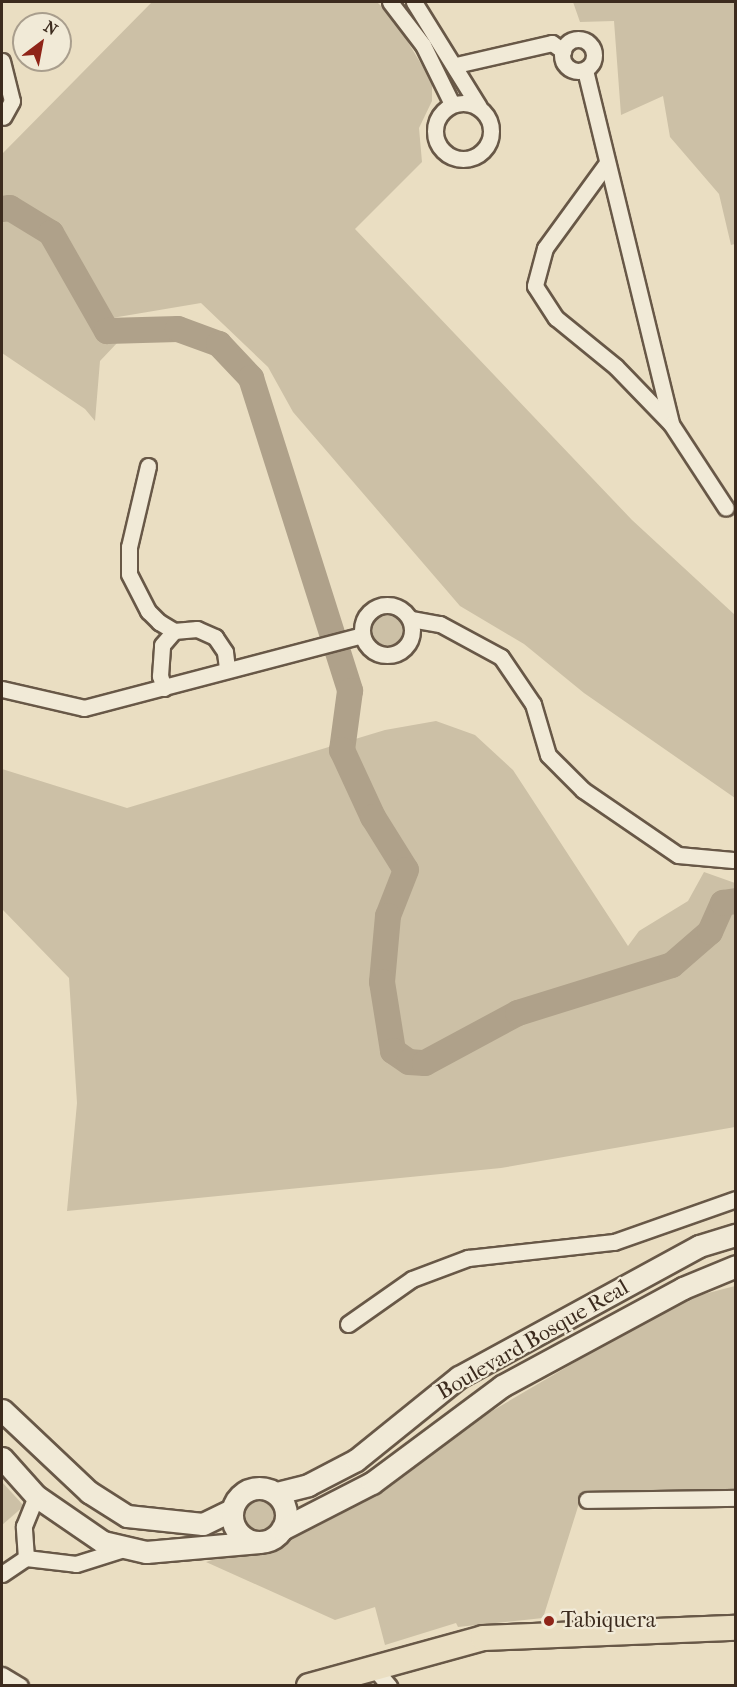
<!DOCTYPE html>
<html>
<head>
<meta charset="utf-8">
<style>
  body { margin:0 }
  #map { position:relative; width:737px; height:1687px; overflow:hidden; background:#eadec2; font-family:"IM FELL French Canon",serif }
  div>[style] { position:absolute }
  .green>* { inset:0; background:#ccc0a6 }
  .round { border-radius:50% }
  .river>* { height:26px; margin:-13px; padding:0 13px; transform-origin:13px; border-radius:13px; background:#afa18a }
  .roads { filter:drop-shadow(2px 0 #685847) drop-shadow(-2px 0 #685847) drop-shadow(0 2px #685847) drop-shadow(0 -2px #685847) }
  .street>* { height:15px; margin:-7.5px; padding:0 7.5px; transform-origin:7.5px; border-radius:7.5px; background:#f1ead7 }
  .street>.ring { margin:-7.5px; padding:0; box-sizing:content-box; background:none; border:15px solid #f1ead7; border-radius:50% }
  .secondary>* { height:21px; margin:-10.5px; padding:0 10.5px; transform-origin:10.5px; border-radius:10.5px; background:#f1ead7 }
  .secondary>.ring { margin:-10.5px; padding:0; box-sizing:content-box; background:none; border:21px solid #f1ead7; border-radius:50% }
  .primary>* { height:24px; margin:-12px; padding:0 12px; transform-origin:12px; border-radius:12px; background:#eadec2 }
  .dots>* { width:16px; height:16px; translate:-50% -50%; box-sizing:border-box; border:3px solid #f1ead7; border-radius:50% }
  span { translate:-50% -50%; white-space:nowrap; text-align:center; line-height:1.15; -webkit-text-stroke:4.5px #f1ead7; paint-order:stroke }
  .street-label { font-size:22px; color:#3c2b1e }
  .poi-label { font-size:22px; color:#3c2b1e }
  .left { translate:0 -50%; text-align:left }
  .frame { position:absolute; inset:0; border:3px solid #3c2b1e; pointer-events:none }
  .north { position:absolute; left:12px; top:12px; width:60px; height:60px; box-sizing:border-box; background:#f1ead7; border:2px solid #a99e8d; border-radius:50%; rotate:32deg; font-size:16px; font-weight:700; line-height:24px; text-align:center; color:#3c2b1e }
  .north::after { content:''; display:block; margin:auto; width:21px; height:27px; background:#8f2418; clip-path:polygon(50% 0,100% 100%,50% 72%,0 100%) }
</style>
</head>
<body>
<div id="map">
  <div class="green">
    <i style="clip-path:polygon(152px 2px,377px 2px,394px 19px,432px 82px,432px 101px,419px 128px,422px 162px,355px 229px,632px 520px,735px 615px,735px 798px,584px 693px,524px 644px,460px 606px,293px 412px,268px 367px,201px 303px,106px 319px,118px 342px,100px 361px,95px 421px,85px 409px,2px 353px,2px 154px)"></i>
    <i style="clip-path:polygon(573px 2px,735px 2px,735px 244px,731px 245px,719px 194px,670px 137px,663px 96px,621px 115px,614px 21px,580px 22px)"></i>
    <i class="round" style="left:367px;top:610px;width:40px;height:40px"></i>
    <i style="clip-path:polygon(436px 721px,475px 735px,513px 770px,628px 946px,639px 931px,688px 901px,704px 872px,735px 883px,735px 1127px,501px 1168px,67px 1211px,77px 1103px,69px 978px,2px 909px,2px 769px,127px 808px,385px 730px)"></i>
    <i style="clip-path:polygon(735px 1286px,735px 1491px,582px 1494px,543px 1618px,458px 1627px,456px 1623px,385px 1645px,375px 1607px,335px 1620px,206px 1562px,316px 1527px,386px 1490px,480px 1418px,681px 1300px)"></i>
    <i style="clip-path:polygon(2px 1482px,24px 1506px,2px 1525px)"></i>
    <i class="round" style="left:239px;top:1494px;width:40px;height:40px"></i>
  </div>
  <div class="river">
    <i style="left:2px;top:209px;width:8px;rotate:-7deg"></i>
    <i style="left:10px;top:208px;width:48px;rotate:31.4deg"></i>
    <i style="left:51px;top:233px;width:113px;rotate:60.3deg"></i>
    <i style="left:107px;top:331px;width:71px;rotate:-1.6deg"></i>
    <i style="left:178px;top:329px;width:44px;rotate:20.1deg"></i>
    <i style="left:219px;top:344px;width:47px;rotate:46.7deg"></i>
    <i style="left:251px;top:378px;width:328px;rotate:72.4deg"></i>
    <i style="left:350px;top:691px;width:60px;rotate:97.7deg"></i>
    <i style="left:342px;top:750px;width:74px;rotate:65.2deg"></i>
    <i style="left:373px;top:817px;width:62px;rotate:58.1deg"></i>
    <i style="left:406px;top:870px;width:49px;rotate:111.4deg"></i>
    <i style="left:388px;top:916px;width:66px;rotate:95.2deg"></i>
    <i style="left:382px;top:982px;width:70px;rotate:80.9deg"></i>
    <i style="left:393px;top:1051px;width:19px;rotate:35deg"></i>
    <i style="left:409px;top:1062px;width:16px;rotate:4deg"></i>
    <i style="left:425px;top:1063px;width:106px;rotate:-28.3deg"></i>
    <i style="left:518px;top:1013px;width:161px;rotate:-17.3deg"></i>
    <i style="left:672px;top:965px;width:50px;rotate:-41deg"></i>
    <i style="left:710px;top:932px;width:32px;rotate:-66deg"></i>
    <i style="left:723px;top:903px;width:13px;rotate:-9deg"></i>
  </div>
  <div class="roads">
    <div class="street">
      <i style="left:390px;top:2px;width:54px;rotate:52.5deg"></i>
      <i style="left:423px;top:45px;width:66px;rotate:63.8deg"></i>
      <i style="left:414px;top:2px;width:123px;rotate:58.2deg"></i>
      <i class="ring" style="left:562px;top:39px;width:17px;height:17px"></i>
      <i style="left:2px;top:61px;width:41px;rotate:76deg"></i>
      <i style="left:12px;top:101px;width:18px;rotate:119deg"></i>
      <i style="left:456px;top:65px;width:98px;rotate:-12.9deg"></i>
      <i style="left:552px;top:43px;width:14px;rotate:36deg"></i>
      <i style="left:585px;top:70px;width:362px;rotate:76.3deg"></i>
      <i class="ring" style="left:435px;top:103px;width:41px;height:41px"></i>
      <i style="left:607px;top:163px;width:105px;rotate:126.1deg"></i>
      <i style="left:545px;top:248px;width:39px;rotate:105deg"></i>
      <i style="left:535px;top:286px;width:38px;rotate:57deg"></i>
      <i style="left:556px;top:318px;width:77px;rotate:39.2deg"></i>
      <i style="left:616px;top:367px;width:79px;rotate:46deg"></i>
      <i style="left:671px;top:424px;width:100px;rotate:56.8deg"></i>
      <i style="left:148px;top:466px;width:83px;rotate:103.2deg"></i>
      <i style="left:129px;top:547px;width:27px;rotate:90deg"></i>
      <i style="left:129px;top:574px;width:42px;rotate:62.8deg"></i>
      <i style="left:148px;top:611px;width:16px;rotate:45deg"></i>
      <i style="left:159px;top:622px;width:17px;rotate:31deg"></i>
      <i style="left:174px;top:631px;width:23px;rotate:-5deg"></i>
      <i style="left:197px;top:629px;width:20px;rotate:24deg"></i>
      <i style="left:215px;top:637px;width:18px;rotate:56deg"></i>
      <i style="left:225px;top:652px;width:17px;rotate:83deg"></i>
      <i class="ring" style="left:362px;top:605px;width:35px;height:35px"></i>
      <i style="left:411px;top:619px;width:29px;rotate:10deg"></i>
      <i style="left:440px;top:624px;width:69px;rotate:28.4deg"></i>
      <i style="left:501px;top:657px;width:57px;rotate:55.8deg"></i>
      <i style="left:533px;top:704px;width:53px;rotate:73.6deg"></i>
      <i style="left:548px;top:755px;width:49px;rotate:45deg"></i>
      <i style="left:583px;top:790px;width:115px;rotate:34.4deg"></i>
      <i style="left:678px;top:855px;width:55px;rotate:5.2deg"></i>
      <i style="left:164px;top:688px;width:13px;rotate:-108deg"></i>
      <i style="left:160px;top:676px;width:31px;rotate:-86deg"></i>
      <i style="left:162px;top:645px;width:18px;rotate:-49deg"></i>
      <i style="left:2px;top:689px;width:84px;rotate:13deg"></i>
      <i style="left:84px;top:708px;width:287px;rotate:-14.7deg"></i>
      <i style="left:348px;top:1324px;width:78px;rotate:-35.1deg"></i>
      <i style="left:412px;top:1279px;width:60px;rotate:-20.6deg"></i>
      <i style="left:468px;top:1258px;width:147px;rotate:-6.3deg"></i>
      <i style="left:614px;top:1242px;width:129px;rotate:-19.4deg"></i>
      <i style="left:587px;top:1500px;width:149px;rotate:-0.8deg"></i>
      <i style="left:26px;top:1558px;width:32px;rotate:-94deg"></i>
      <i style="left:24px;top:1526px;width:32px;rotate:-68deg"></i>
      <i style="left:2px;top:1574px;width:29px;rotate:-34deg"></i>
      <i style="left:26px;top:1558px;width:50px;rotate:6.8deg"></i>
      <i style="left:76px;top:1564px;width:53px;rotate:-17.4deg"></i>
      <i style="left:379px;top:1674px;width:16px;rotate:50deg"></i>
      <i style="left:2px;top:1675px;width:21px;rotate:31deg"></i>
    </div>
    <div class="secondary">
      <i style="left:2px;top:1410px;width:120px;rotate:43.3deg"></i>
      <i style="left:89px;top:1492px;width:45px;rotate:32.3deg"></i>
      <i style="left:127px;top:1516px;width:76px;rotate:6deg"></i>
      <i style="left:203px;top:1524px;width:32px;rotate:-26deg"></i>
      <i style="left:2px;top:1458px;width:51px;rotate:48.2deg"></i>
      <i style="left:36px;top:1496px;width:81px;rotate:34.5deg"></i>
      <i style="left:103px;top:1542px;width:44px;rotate:13.1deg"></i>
      <i style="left:146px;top:1552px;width:114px;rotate:-5deg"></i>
      <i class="ring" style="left:232px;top:1488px;width:33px;height:33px"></i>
      <i style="left:277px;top:1493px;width:32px;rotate:-14deg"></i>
      <i style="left:308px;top:1485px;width:54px;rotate:-27.5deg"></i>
      <i style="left:356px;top:1460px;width:132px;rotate:-38.9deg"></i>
      <i style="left:459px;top:1377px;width:273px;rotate:-28.6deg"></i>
      <i style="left:699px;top:1246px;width:39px;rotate:-17deg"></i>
      <i style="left:282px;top:1529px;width:101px;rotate:-27.1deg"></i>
      <i style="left:372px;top:1483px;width:162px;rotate:-36.7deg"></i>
      <i style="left:502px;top:1386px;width:206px;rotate:-28.4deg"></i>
      <i style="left:683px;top:1288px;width:57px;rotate:-22.5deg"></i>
    </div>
    <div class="primary">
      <i style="left:309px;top:1686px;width:180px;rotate:-15.4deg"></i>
      <i style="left:483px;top:1638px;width:253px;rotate:-2.3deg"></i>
    </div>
  </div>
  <div class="dots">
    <i style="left:549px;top:1621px;background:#8f2418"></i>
  </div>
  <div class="street-label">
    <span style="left:533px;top:1340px;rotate:-30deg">Boulevard Bosque Real</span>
  </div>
  <div class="poi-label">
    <span class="left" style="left:561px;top:1621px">Tabiquera</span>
  </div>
  <div class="frame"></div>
  <div class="north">N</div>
</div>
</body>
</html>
